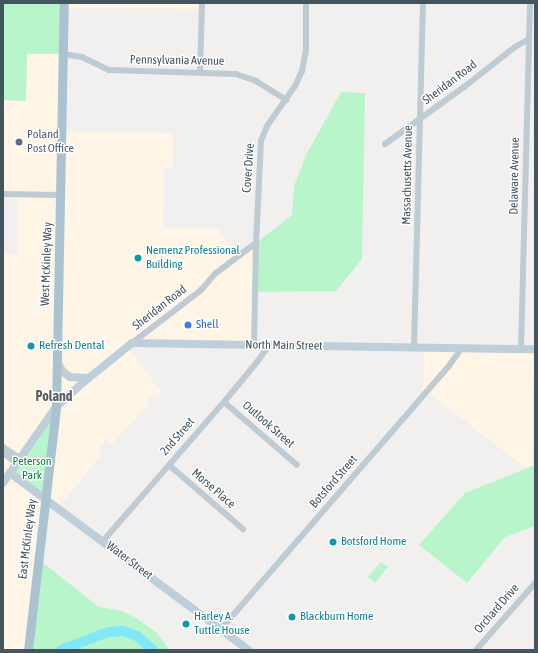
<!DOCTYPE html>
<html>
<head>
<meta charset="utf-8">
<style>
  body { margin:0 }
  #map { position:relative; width:538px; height:653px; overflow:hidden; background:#f2efef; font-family:"Asap Condensed",sans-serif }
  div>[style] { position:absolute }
  .commercial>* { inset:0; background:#fef5e7 }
  .green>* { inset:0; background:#b8f5cb }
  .river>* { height:10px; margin:-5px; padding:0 5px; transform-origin:5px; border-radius:5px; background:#80e8f7 }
  .street>* { height:6px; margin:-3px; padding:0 3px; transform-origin:3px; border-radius:3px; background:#becbd3 }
  .secondary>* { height:8px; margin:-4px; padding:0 4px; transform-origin:4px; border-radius:4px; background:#bfcfda }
  .primary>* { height:9px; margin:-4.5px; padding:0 4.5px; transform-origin:4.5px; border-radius:4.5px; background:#abc2d1 }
  .dots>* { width:11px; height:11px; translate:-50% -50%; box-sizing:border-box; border:2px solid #fff; border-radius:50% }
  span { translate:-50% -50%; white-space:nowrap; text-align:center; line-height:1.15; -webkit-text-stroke:3px #fff; paint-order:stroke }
  .street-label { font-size:12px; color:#45555f }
  .service-label { font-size:12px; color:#4e5e75 }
  .left { translate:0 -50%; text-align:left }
  .culture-label { font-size:12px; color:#0d838f }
  .shop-label { font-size:12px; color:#366cbe }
  .park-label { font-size:12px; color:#0b843e }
  .quarter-label { font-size:14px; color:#5b6065; font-weight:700 }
  .frame { position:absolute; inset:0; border:4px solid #45555f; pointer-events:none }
</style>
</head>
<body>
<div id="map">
  <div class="commercial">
    <i style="clip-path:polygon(64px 3px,202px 3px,202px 9px,75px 8px,64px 10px)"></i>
    <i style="clip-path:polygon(27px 54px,63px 54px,62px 132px,173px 133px,173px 168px,164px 168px,163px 228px,218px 229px,237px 257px,256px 243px,254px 346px,128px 346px,161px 393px,147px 399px,148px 404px,112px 444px,106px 439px,98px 449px,102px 453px,65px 500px,56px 506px,45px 499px,28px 650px,3px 650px,3px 254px,17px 254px,18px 194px,3px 194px,3px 100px,26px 100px)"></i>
    <i style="clip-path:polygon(424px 347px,534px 349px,532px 466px,526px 468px,427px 392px,423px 396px)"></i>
  </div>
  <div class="green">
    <i style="clip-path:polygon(3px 3px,64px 3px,63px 54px,27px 54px,26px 101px,3px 100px)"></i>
    <i style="clip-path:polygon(341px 92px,365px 93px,362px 259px,336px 291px,255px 292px,256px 243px,292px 215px,294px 186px,306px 155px)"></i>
    <i style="clip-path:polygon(56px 407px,45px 498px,10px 473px)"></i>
    <i style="clip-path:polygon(535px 465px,535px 526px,505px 537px,467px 583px,419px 545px,465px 493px)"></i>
    <i style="clip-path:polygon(38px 559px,99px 607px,122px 611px,136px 618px,156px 632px,170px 650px,28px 650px)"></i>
    <i style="clip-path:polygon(381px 562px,388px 567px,375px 583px,368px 577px)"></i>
  </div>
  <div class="river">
    <i style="left:61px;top:650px;width:50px;rotate:-21deg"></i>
    <i style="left:108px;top:632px;width:15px;rotate:-4deg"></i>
    <i style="left:123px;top:631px;width:15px;rotate:20deg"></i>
    <i style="left:137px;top:636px;width:21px;rotate:41deg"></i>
  </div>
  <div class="street">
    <i style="left:63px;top:54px;width:19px;rotate:9deg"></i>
    <i style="left:82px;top:57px;width:30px;rotate:26deg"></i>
    <i style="left:109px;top:70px;width:127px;rotate:1.8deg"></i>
    <i style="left:236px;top:74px;width:21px;rotate:19deg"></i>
    <i style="left:256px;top:81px;width:36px;rotate:32deg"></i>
    <i style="left:200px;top:72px;width:69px;rotate:-88.3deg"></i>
    <i style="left:385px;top:144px;width:97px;rotate:-35.8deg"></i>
    <i style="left:464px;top:87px;width:65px;rotate:-38.1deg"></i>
    <i style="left:515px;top:47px;width:16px;rotate:-30deg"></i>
    <i style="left:3px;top:194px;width:58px;rotate:1deg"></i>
    <i style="left:132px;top:343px;width:87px;rotate:-37.5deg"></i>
    <i style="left:201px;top:290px;width:23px;rotate:-49deg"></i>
    <i style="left:216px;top:273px;width:50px;rotate:-36.9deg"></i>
    <i style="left:254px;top:346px;width:103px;rotate:-88.9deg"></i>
    <i style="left:256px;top:243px;width:102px;rotate:-87.2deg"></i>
    <i style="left:261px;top:141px;width:16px;rotate:-68deg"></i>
    <i style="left:267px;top:126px;width:49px;rotate:-55deg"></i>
    <i style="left:295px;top:86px;width:17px;rotate:-65deg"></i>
    <i style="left:302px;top:71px;width:20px;rotate:-79deg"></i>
    <i style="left:306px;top:51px;width:48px;rotate:-90deg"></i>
    <i style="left:414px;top:347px;width:344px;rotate:-88.5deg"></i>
    <i style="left:521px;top:349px;width:346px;rotate:-88.5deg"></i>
    <i style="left:224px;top:402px;width:96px;rotate:40.8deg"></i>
    <i style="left:3px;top:447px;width:20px;rotate:33deg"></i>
    <i style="left:3px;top:453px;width:17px;rotate:36deg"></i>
    <i style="left:169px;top:465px;width:98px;rotate:40.9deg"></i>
    <i style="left:103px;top:541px;width:184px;rotate:-49deg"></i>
    <i style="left:224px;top:402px;width:52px;rotate:-50.5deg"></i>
    <i style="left:257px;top:362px;width:19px;rotate:-55deg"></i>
    <i style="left:221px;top:629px;width:347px;rotate:-49.1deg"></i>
    <i style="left:448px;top:367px;width:24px;rotate:-54deg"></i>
    <i style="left:476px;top:650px;width:89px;rotate:-48.6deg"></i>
  </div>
  <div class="secondary">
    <i style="left:57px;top:361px;width:11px;rotate:63deg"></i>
    <i style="left:62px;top:371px;width:10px;rotate:37deg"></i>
    <i style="left:70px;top:377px;width:18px;rotate:3deg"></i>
    <i style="left:10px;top:473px;width:297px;rotate:36.6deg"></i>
    <i style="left:3px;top:483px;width:93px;rotate:-55.1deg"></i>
    <i style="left:56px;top:407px;width:31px;rotate:-42deg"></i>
    <i style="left:79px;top:386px;width:68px;rotate:-39.1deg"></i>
    <i style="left:132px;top:343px;width:403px;rotate:0.9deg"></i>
  </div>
  <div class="primary">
    <i style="left:28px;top:650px;width:245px;rotate:-83.4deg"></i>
    <i style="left:56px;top:407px;width:404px;rotate:-88.9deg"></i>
  </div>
  <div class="dots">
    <i style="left:19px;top:142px;background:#5c6f8a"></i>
    <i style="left:138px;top:258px;background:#0f9aa8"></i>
    <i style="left:188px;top:325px;background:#3f7fe0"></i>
    <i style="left:31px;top:346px;background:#0f9aa8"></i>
    <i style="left:333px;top:542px;background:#0f9aa8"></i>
    <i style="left:292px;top:617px;background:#0f9aa8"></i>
    <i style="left:186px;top:624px;background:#0f9aa8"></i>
  </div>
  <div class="street-label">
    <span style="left:177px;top:61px;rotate:1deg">Pennsylvania Avenue</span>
    <span style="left:450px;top:83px;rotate:-37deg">Sheridan Road</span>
    <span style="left:249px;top:168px;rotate:-86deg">Cover Drive</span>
    <span style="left:408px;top:175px;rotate:-89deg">Massachusetts Avenue</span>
    <span style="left:515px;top:176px;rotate:-89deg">Delaware Avenue</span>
    <span style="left:47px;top:264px;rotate:-88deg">West McKinley Way</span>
    <span style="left:160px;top:308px;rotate:-38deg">Sheridan Road</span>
    <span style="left:284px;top:346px;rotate:1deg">North Main Street</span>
    <span style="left:268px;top:425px;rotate:41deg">Outlook Street</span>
    <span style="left:178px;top:437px;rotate:-49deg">2nd Street</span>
    <span style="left:334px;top:482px;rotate:-49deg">Botsford Street</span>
    <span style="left:213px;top:489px;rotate:41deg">Morse Place</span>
    <span style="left:28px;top:539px;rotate:-83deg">East McKinley Way</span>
    <span style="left:129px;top:561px;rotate:37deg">Water Street</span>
    <span style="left:497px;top:609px;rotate:-49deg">Orchard Drive</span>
  </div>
  <div class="service-label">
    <span class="left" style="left:27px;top:142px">Poland<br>Post Office</span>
  </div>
  <div class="culture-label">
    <span class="left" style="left:146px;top:258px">Nemenz Professional<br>Building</span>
    <span class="left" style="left:39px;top:346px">Refresh Dental</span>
    <span class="left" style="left:341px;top:542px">Botsford Home</span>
    <span class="left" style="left:194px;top:624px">Harley A.<br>Tuttle House</span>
    <span class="left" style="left:300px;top:617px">Blackburn Home</span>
  </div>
  <div class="shop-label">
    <span class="left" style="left:196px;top:325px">Shell</span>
  </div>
  <div class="park-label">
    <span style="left:32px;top:469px">Peterson<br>Park</span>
  </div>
  <div class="quarter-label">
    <span style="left:54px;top:396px">Poland</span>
  </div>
  <div class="frame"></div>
</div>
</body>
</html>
